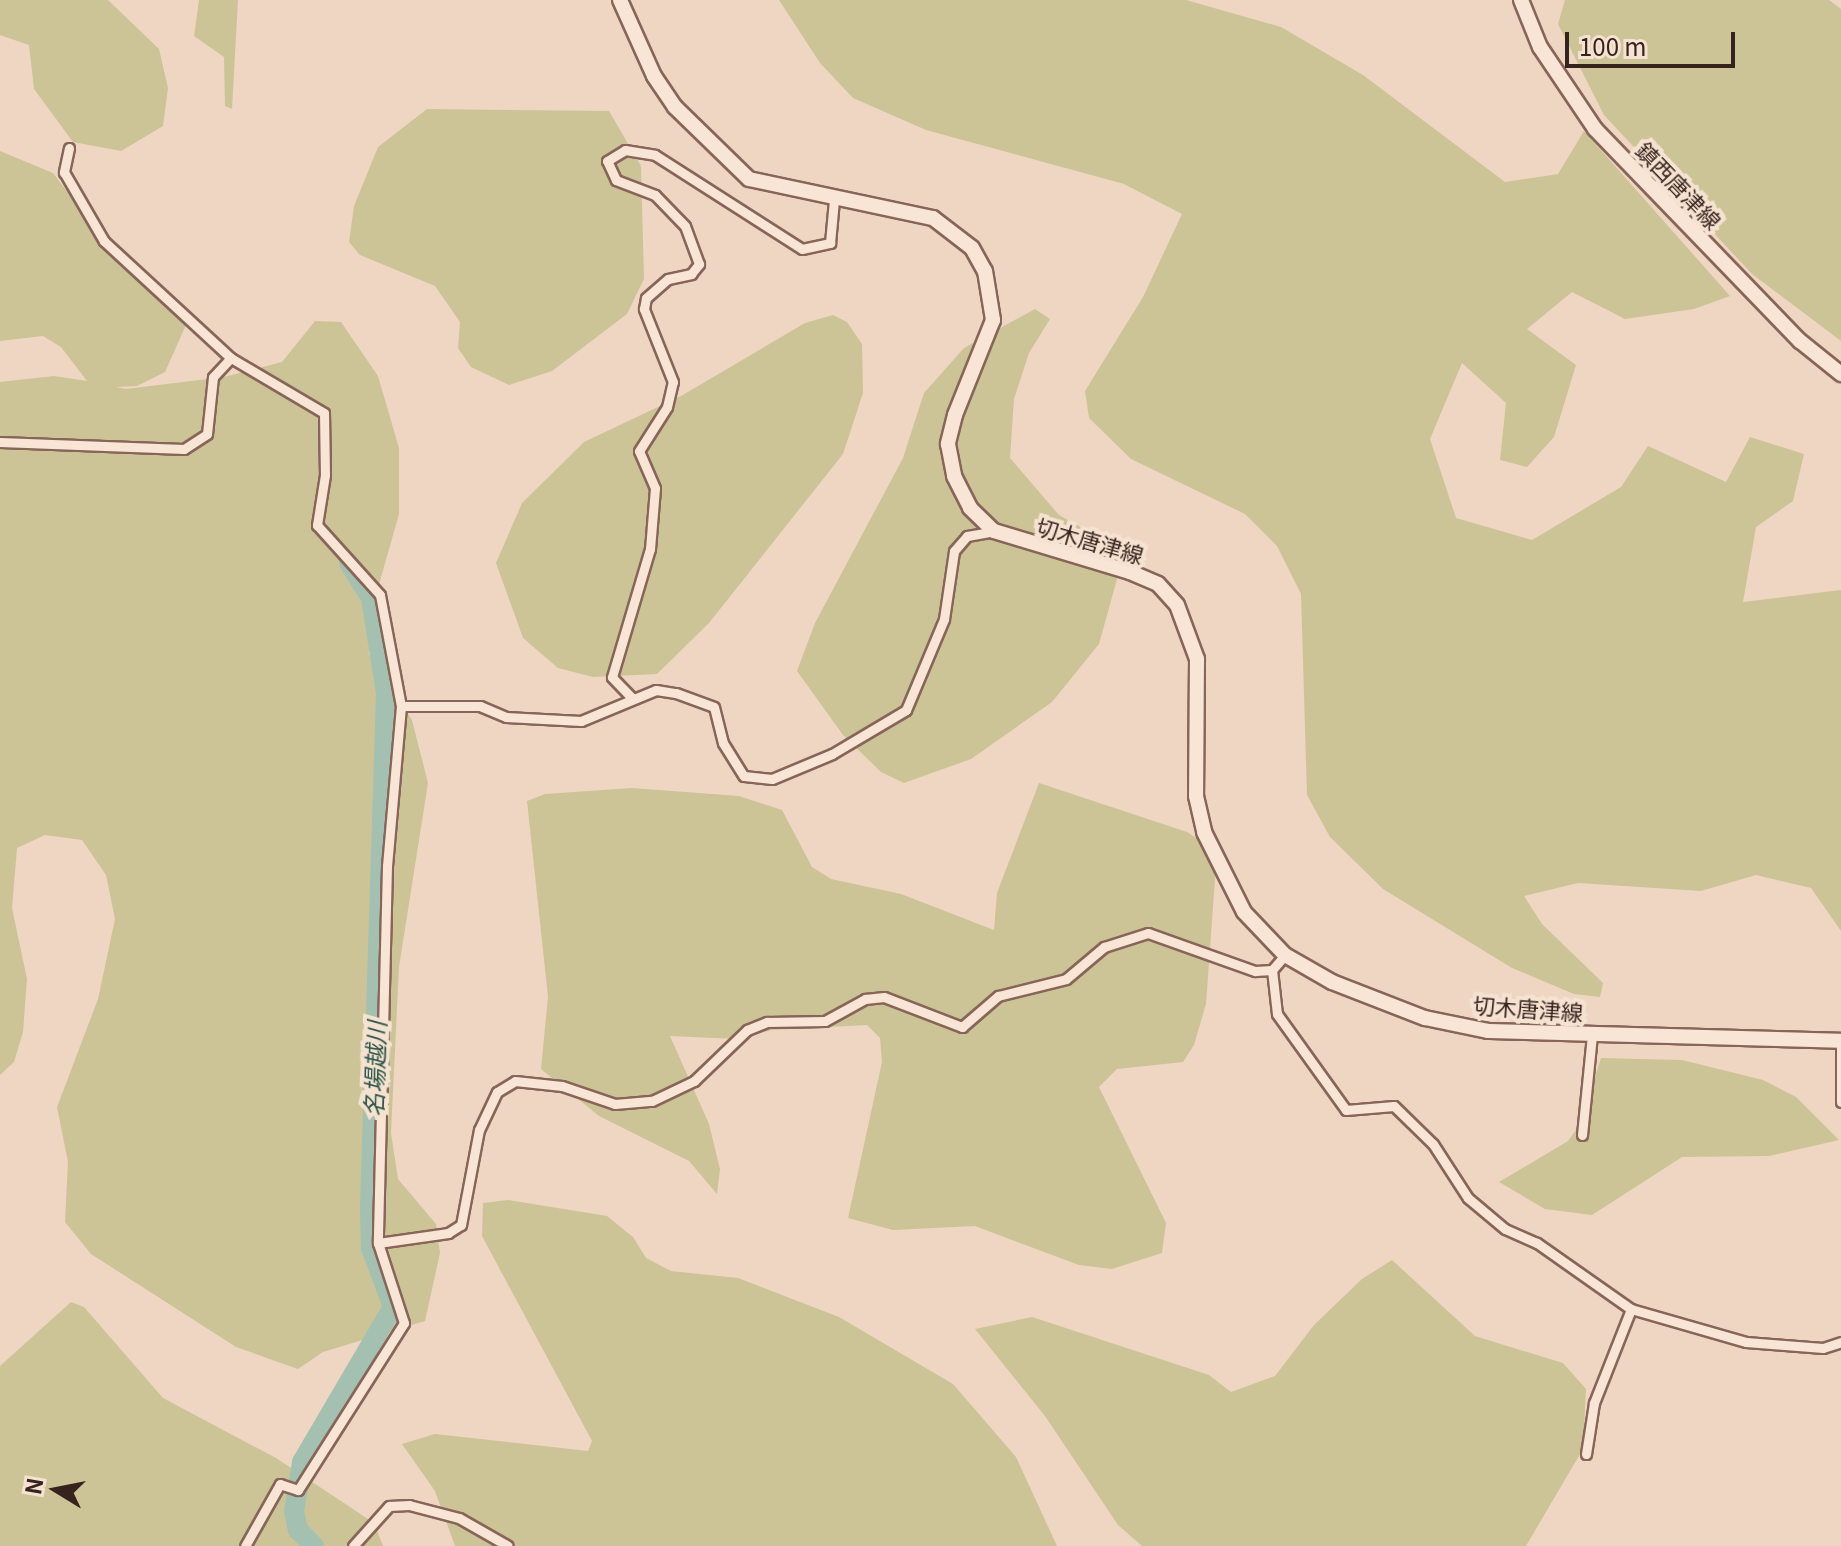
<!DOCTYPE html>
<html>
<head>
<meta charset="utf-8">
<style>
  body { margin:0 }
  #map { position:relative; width:1841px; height:1546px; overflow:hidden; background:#eed6c2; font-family:Georgia,"Noto Sans JP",serif }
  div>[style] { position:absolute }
  .green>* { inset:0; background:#ccc496 }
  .river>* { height:20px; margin:-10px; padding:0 10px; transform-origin:10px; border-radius:10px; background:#a4c0b1 }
  .roads { filter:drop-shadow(2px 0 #876659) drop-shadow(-2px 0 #876659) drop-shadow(0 2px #876659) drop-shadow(0 -2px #876659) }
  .minor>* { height:9px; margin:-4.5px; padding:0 4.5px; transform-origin:4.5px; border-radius:4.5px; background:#f9e5d5 }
  .secondary>* { height:14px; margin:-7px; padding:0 7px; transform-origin:7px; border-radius:7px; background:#f9e5d5 }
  span { translate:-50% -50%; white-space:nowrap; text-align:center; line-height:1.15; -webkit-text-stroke:8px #f5e2d1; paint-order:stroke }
  .street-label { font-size:22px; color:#37231d }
  .water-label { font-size:24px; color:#2d574a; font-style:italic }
  .north { position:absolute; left:16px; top:1450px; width:80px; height:80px; -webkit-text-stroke:6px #f5e2d1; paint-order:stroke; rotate:280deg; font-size:22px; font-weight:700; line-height:32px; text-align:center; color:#37231d }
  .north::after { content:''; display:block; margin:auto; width:28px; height:36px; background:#37231d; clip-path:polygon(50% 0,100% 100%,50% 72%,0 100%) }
  .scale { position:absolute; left:1565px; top:32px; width:170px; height:36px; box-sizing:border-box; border:4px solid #37231d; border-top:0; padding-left:10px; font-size:24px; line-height:28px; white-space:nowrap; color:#37231d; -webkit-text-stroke:6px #f5e2d1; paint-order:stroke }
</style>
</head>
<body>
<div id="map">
  <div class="green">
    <i style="clip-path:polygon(0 0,108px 0,159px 49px,168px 88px,163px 126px,121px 151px,73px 142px,34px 89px,29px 45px,0 35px)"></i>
    <i style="clip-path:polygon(199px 0,238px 0,232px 109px,225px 106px,224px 57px,194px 36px)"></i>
    <i style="clip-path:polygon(779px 0,1186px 0,1281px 27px,1363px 75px,1505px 182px,1558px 174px,1584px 131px,1730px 296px,1694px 309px,1625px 319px,1572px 292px,1527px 329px,1576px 365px,1554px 437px,1527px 467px,1500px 460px,1506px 403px,1462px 363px,1430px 439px,1456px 518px,1532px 540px,1621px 487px,1648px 446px,1726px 482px,1750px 437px,1804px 454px,1793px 501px,1756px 527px,1743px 602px,1841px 590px,1841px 931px,1811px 888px,1756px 875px,1701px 891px,1578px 883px,1524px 896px,1542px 924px,1603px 983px,1600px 997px,1574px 994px,1512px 968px,1383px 889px,1330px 837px,1307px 795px,1301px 594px,1277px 546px,1245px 514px,1131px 459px,1089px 418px,1085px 391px,1143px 297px,1182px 214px,1124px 184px,926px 130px,853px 98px,820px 63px)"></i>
    <i style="clip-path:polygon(1565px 0,1829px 0,1841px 9px,1841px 341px,1752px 274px,1604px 115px,1558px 24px)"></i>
    <i style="clip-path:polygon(427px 109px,609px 111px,641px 166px,644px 279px,627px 314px,552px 371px,509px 385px,471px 367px,458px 348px,460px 322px,435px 286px,360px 255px,349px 242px,354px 206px,378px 147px)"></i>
    <i style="clip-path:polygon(0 151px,53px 173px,107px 244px,190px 316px,165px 372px,137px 386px,116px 387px,126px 389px,224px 377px,282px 362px,315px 321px,341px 322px,378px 376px,399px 448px,399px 514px,376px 595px,369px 654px,412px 720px,428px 783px,399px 967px,391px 1133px,398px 1179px,436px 1224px,440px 1253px,425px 1321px,323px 1352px,298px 1369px,236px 1347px,91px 1254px,65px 1222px,68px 1162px,57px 1107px,98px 999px,115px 919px,106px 875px,82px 840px,45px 835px,17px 848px,12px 908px,27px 979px,23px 1032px,14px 1062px,0 1075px,0 382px,54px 376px,87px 381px,61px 347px,43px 336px,0 341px)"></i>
    <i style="clip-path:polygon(1035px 309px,1050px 319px,1029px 353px,1014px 399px,1010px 458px,1059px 515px,1109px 543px,1117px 579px,1099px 644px,1052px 702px,971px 759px,904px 783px,881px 772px,843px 735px,797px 671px,815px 623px,903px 458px,924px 393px,964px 348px)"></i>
    <i style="clip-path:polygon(833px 315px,847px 322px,862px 344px,863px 393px,843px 454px,709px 623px,657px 674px,593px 677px,558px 668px,523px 638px,496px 563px,522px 503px,584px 442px,681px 396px,805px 323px)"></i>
    <i style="clip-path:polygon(1039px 783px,1187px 832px,1217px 852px,1206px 1004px,1194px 1045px,1183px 1062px,1117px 1069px,1099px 1087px,1166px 1223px,1162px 1253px,1112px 1269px,1079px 1265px,975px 1226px,893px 1230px,848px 1218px,882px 1062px,880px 1038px,867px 1025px,772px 1030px,737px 1039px,670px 1036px,709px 1124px,720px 1169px,717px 1194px,689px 1161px,599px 1116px,541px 1069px,548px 997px,527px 801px,545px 794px,632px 788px,739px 796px,782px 810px,812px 867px,831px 879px,901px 894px,994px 930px,997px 893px)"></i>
    <i style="clip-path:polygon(1601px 1058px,1682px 1060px,1763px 1080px,1796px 1097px,1839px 1140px,1769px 1156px,1682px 1157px,1592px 1215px,1545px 1209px,1499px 1182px,1568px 1141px,1581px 1123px)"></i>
    <i style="clip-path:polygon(508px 1200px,607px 1216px,633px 1237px,646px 1258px,671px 1271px,738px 1278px,839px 1317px,953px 1384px,1016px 1457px,1057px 1546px,455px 1546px,435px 1491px,402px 1444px,435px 1434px,588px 1451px,592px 1441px,482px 1236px,483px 1203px)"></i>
    <i style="clip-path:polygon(1392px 1260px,1475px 1336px,1563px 1363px,1586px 1389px,1583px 1449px,1526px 1546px,1142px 1546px,1118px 1525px,1045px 1416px,975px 1329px,1032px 1317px,1209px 1375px,1231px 1392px,1275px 1376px,1314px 1325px,1362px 1279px)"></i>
    <i style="clip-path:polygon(71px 1302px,84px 1307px,163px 1398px,276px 1458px,374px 1523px,383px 1546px,0 1546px,0 1366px)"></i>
  </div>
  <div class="river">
    <i style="left:314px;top:1546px;width:23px;rotate:-135deg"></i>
    <i style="left:298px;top:1530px;width:19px;rotate:-102deg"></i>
    <i style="left:294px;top:1511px;width:50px;rotate:-80.7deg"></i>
    <i style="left:302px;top:1462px;width:180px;rotate:-59.6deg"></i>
    <i style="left:393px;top:1307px;width:63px;rotate:-110.4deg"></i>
    <i style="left:371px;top:1248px;width:42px;rotate:-91.4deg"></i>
    <i style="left:370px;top:1206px;width:513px;rotate:-88.21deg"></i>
    <i style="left:386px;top:693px;width:96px;rotate:-99deg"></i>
    <i style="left:371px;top:598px;width:41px;rotate:-122.2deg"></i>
  </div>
  <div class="roads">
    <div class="minor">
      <i style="left:69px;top:148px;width:25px;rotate:102deg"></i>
      <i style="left:64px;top:172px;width:80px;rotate:59.9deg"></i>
      <i style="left:104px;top:241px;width:173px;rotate:42.7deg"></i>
      <i style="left:0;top:442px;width:184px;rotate:2.2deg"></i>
      <i style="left:184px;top:449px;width:27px;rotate:-33deg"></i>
      <i style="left:207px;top:434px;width:57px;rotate:-84deg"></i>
      <i style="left:213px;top:377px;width:26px;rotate:-47deg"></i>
      <i style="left:231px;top:358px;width:108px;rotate:30.6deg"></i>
      <i style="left:324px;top:413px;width:62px;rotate:89.1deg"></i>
      <i style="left:325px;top:475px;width:51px;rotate:99.1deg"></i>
      <i style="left:317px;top:525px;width:94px;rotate:48deg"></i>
      <i style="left:380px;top:595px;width:113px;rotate:79.3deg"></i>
      <i style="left:401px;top:706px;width:161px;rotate:95deg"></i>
      <i style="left:387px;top:866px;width:377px;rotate:91.4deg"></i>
      <i style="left:378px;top:1243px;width:84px;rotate:72deg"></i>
      <i style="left:404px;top:1323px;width:198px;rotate:122.4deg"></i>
      <i style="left:298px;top:1490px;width:19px;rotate:-162deg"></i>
      <i style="left:280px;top:1484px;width:71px;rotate:119.4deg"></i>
      <i style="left:632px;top:698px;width:29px;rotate:-134deg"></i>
      <i style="left:612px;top:677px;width:134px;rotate:-73.5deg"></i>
      <i style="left:650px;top:549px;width:61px;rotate:-85.3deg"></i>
      <i style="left:655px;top:488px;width:40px;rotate:-113.4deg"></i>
      <i style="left:639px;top:451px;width:52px;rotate:-57.5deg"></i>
      <i style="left:667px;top:407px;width:26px;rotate:-77deg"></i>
      <i style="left:673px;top:382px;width:79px;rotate:-111.7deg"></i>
      <i style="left:644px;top:309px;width:11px;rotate:-80deg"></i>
      <i style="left:646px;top:298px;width:29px;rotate:-41deg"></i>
      <i style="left:668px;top:279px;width:24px;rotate:-12deg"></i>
      <i style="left:691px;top:274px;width:13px;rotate:-51deg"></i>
      <i style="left:699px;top:264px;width:40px;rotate:-110.2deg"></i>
      <i style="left:685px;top:226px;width:43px;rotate:-134.1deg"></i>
      <i style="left:655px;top:195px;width:42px;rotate:-159deg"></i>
      <i style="left:616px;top:180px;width:21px;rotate:-115deg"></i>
      <i style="left:607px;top:161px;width:21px;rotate:-31deg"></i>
      <i style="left:625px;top:150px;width:30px;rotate:9deg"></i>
      <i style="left:655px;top:155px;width:174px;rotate:32.6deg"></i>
      <i style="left:802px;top:249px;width:29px;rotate:-12deg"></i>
      <i style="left:830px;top:243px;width:43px;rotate:-84.7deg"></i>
      <i style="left:401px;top:706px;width:79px"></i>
      <i style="left:480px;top:706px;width:28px;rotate:23deg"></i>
      <i style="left:506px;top:717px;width:75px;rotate:3.1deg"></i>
      <i style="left:581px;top:721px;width:81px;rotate:-22.5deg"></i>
      <i style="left:656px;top:690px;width:20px;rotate:9deg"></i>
      <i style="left:676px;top:693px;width:40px;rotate:20.2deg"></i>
      <i style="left:714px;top:707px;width:37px;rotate:76deg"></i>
      <i style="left:723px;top:743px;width:39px;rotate:58deg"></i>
      <i style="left:744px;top:776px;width:28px;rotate:6deg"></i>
      <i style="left:772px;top:779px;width:65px;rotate:-22.6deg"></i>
      <i style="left:832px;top:754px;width:86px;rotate:-30.7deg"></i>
      <i style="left:906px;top:710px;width:99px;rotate:-67.3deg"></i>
      <i style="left:944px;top:619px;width:69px;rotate:-81.6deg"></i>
      <i style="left:954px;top:551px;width:20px;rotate:-49deg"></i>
      <i style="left:967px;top:536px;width:27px;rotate:-10deg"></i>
      <i style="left:1272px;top:970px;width:44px;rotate:83.5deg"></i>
      <i style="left:1277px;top:1014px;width:118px;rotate:54.3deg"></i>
      <i style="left:1346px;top:1110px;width:48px;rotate:-4.8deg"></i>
      <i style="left:1394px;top:1106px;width:54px;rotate:44.3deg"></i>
      <i style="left:1433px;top:1144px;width:64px;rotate:57.1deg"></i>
      <i style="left:1468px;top:1198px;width:48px;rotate:40deg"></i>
      <i style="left:1505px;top:1229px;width:35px;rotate:24deg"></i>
      <i style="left:1537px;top:1243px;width:115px;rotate:35.1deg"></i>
      <i style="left:1631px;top:1309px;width:120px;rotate:16deg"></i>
      <i style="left:1746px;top:1342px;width:77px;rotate:4.5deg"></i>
      <i style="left:1823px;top:1348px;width:19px;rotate:-18deg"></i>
      <i style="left:1841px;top:1048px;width:54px;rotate:90deg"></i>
      <i style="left:1582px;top:1135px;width:100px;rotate:-84.3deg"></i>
      <i style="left:378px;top:1243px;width:71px;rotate:-8.1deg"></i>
      <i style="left:448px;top:1233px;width:15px;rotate:-32deg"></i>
      <i style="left:461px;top:1225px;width:97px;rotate:-79.3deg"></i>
      <i style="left:479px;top:1130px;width:42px;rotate:-64.7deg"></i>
      <i style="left:497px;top:1092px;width:21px;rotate:-31deg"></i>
      <i style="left:515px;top:1081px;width:47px;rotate:6.1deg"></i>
      <i style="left:562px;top:1086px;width:56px;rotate:18.8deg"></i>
      <i style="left:615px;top:1104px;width:37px;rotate:-5deg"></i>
      <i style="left:652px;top:1101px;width:47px;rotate:-25.5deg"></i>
      <i style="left:694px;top:1081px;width:74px;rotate:-43.9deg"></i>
      <i style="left:747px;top:1030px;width:22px;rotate:-22deg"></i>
      <i style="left:767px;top:1022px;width:58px;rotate:-1deg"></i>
      <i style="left:825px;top:1021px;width:46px;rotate:-28.8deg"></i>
      <i style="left:865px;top:999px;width:19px;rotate:-6deg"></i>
      <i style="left:884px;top:997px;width:84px;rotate:21deg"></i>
      <i style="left:962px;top:1027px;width:48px;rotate:-40.7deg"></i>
      <i style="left:998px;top:996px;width:70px;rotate:-14deg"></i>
      <i style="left:1066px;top:979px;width:50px;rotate:-40.1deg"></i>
      <i style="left:1104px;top:947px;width:46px;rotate:-17.7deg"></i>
      <i style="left:1148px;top:933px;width:114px;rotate:19.6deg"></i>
      <i style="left:1255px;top:971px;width:17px;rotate:-3deg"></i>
      <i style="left:1272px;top:970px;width:20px;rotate:-49deg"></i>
      <i style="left:1586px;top:1454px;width:52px;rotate:-81.1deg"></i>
      <i style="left:1594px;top:1403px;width:101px;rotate:-68.5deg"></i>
      <i style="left:353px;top:1546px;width:54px;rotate:-48deg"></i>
      <i style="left:389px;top:1506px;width:20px;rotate:-3deg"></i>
      <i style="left:409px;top:1505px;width:52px;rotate:14.6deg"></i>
      <i style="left:459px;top:1518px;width:56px;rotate:29.7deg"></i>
    </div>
    <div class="secondary">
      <i style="left:620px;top:0;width:83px;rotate:65.9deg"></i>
      <i style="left:654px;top:76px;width:37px;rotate:56deg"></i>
      <i style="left:675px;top:107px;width:103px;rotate:44.2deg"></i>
      <i style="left:749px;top:179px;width:188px;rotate:12deg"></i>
      <i style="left:933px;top:218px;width:49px;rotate:37.6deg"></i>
      <i style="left:972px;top:248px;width:26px;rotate:61deg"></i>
      <i style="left:985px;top:271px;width:50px;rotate:80.7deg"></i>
      <i style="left:993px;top:320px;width:102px;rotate:111.8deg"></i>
      <i style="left:955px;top:415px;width:30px;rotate:104deg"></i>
      <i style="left:948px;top:444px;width:33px;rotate:79deg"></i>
      <i style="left:954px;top:476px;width:36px;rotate:63deg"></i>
      <i style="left:970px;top:508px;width:33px;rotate:44deg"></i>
      <i style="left:994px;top:531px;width:142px;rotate:16.8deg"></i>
      <i style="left:1130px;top:572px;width:30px;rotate:23deg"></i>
      <i style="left:1158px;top:584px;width:28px;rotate:48deg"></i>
      <i style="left:1177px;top:605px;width:58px;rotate:69.7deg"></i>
      <i style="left:1197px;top:659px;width:137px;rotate:90.4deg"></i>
      <i style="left:1196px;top:796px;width:37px;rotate:77deg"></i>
      <i style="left:1204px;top:832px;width:89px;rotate:63.4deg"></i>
      <i style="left:1244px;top:912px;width:59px;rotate:46.4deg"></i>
      <i style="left:1285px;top:955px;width:54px;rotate:29.9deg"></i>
      <i style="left:1332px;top:982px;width:100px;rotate:21.2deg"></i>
      <i style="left:1425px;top:1018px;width:64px;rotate:11.7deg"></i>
      <i style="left:1488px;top:1031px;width:353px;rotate:1.6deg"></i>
      <i style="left:1521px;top:0;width:51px;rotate:68deg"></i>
      <i style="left:1540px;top:47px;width:99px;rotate:56.1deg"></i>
      <i style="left:1595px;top:129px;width:295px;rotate:46deg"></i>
      <i style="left:1800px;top:341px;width:53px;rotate:38.8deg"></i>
    </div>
  </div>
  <div class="street-label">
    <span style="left:1679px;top:185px;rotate:46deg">鎮西唐津線</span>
    <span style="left:1090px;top:540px;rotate:16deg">切木唐津線</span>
    <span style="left:1528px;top:1008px;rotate:4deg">切木唐津線</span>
  </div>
  <div class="water-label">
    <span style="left:374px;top:1069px;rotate:-88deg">名場越川</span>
  </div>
  <div class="north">N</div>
  <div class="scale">100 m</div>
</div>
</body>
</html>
